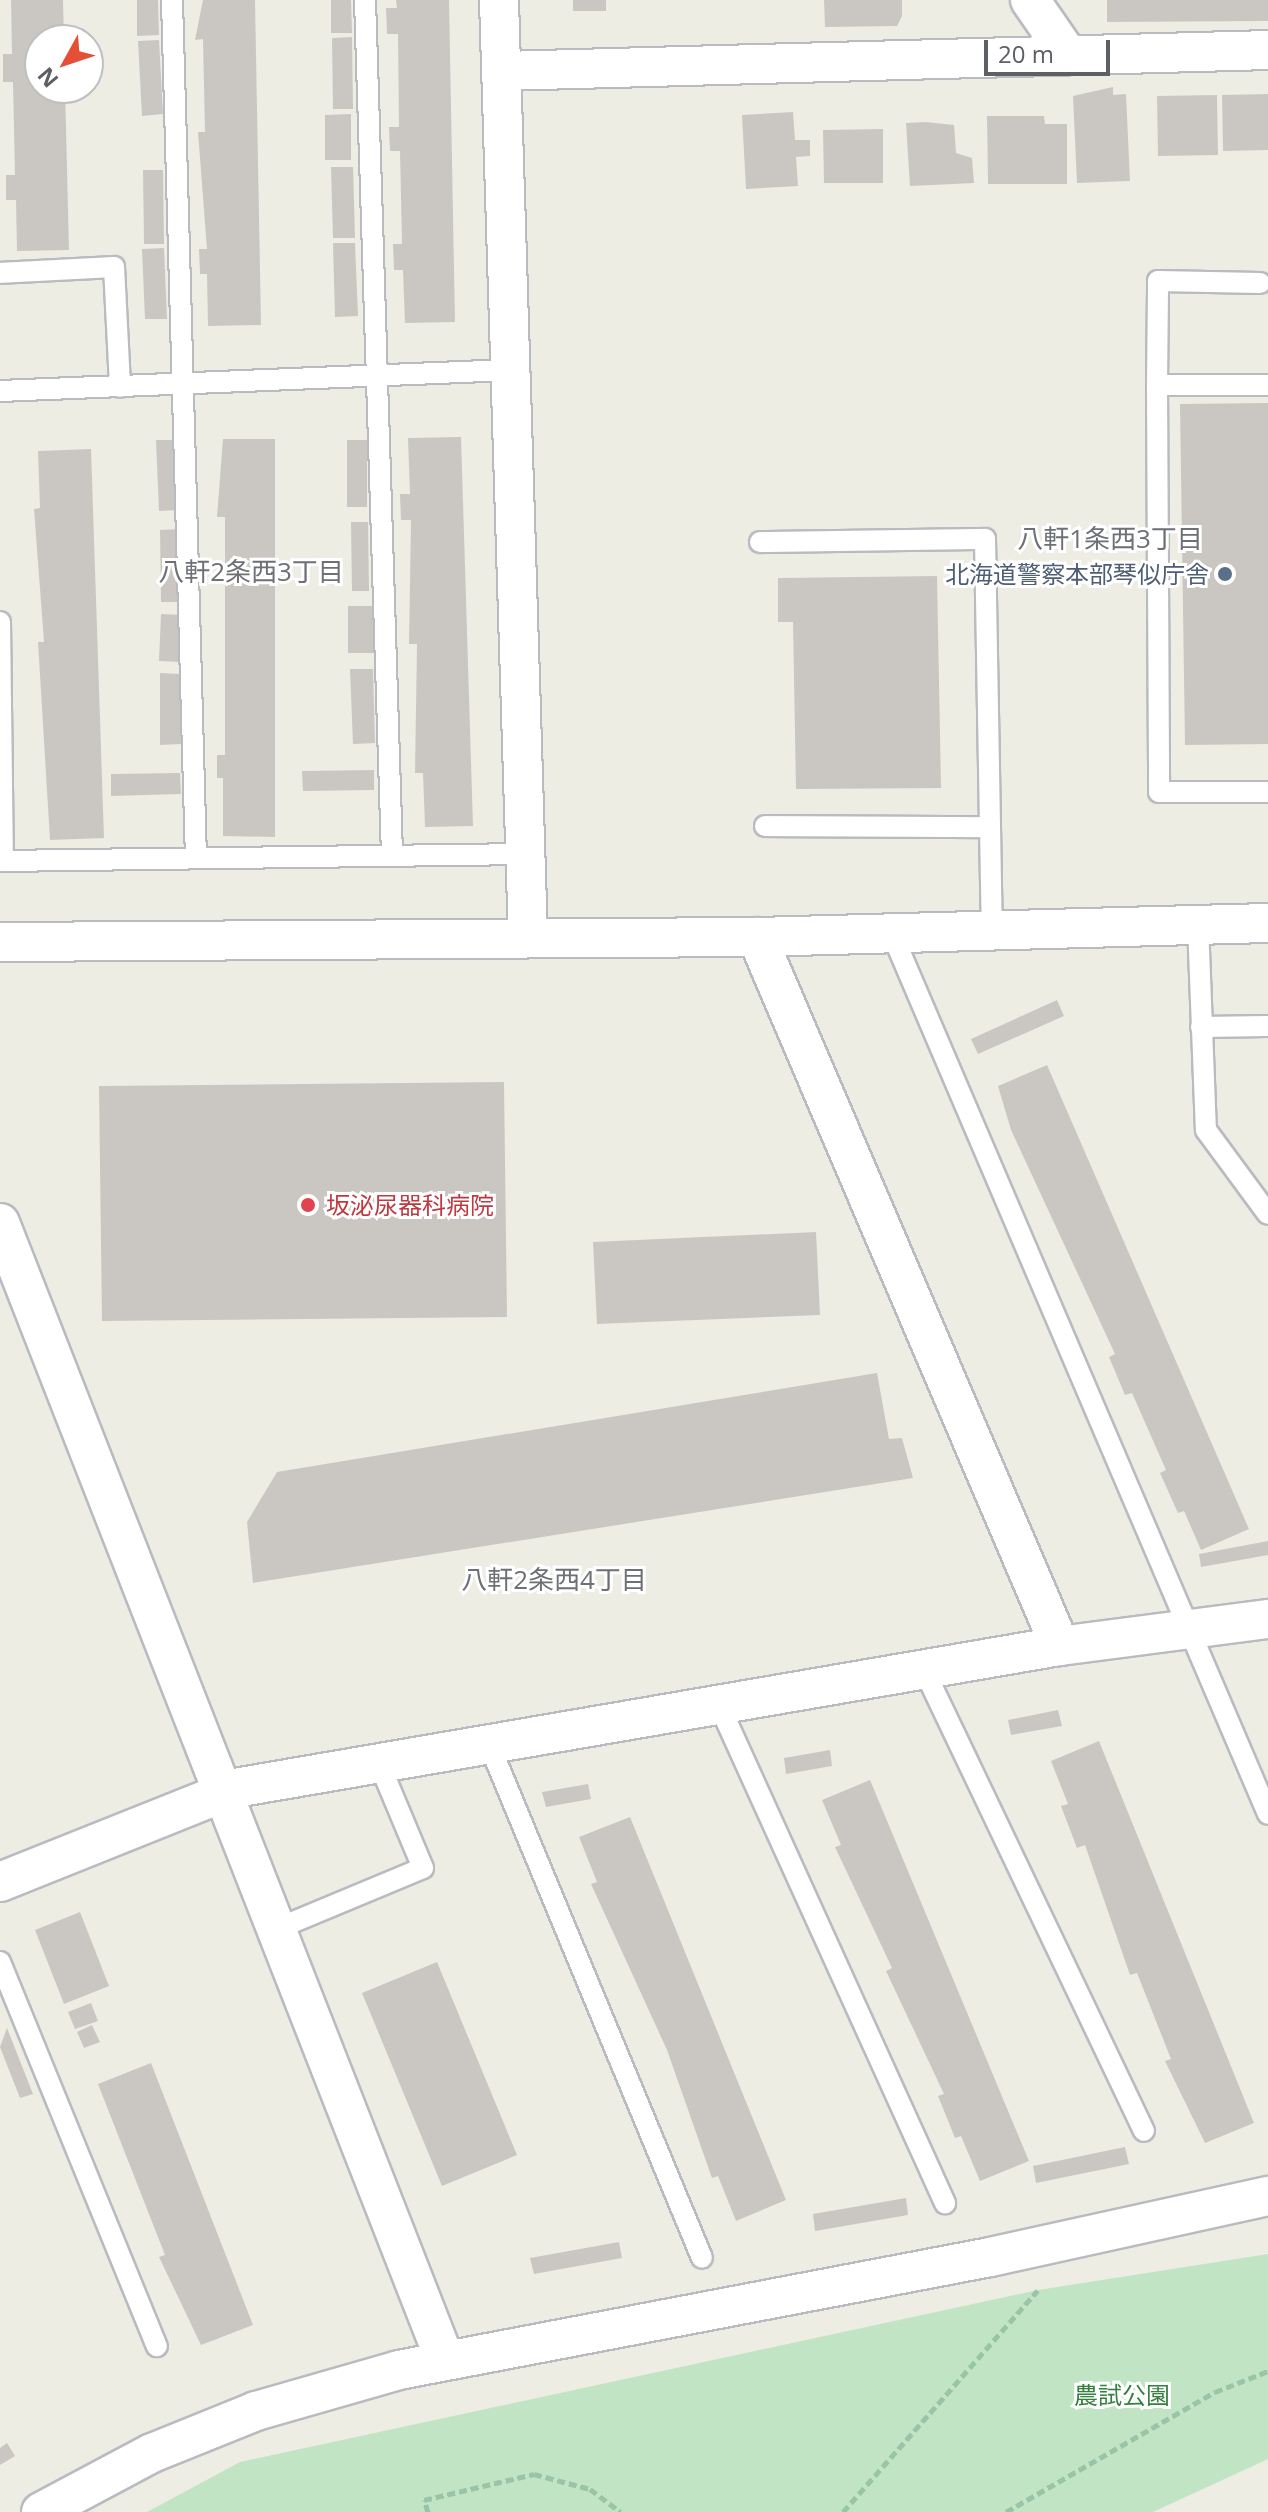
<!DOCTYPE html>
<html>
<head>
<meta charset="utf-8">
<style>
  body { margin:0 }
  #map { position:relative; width:1268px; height:2512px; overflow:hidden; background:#eeede4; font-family:"Open Sans","Noto Sans JP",sans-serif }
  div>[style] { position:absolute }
  .green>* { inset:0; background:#c1e5c4 }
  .building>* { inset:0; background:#cac7c2 }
  .path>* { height:5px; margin-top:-2.5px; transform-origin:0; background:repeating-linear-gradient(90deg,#99c4a8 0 8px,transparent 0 12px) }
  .roads { filter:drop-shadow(2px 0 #b9bbc0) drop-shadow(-2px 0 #b9bbc0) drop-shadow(0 2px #b9bbc0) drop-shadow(0 -2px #b9bbc0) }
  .lane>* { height:20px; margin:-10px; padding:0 10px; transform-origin:10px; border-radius:10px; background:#fff }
  .street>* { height:38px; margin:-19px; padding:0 19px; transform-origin:19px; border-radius:19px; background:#fff }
  .dots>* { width:22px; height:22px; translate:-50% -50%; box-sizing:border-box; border:4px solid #fff; border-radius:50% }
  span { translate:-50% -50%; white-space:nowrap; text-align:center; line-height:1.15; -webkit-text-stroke:6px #fff; paint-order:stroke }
  .service-label { font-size:24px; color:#4e5e75 }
  .right { translate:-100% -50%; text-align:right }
  .health-label { font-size:24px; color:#be3a42 }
  .left { translate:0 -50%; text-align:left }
  .park-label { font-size:24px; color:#378140 }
  .neighbourhood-label { font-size:26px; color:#6d7176 }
  .north { position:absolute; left:24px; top:24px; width:80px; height:80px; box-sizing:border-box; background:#fff; border:2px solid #bebfc1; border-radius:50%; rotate:230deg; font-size:22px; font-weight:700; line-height:32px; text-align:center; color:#5c5f64 }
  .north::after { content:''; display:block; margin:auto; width:28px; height:36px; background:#e44f35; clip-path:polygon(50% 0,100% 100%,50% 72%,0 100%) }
  .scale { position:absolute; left:984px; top:40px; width:126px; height:36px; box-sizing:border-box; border:4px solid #5c5f64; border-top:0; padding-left:10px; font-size:24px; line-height:28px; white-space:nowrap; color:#5c5f64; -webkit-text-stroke:6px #fff; paint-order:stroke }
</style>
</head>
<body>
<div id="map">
  <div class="green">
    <i style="clip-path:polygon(1268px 2254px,1268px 2459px,1153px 2512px,147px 2512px,240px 2462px,1038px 2290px)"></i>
  </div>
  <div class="building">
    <i style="clip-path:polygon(11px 0,63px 0,64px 40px,40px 40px,40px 88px,65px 88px,69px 250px,17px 251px,16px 200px,6px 200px,6px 175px,15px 175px,13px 82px,3px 82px,3px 54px,12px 54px)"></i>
    <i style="clip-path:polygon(137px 0,158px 0,159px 35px,137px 36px)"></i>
    <i style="clip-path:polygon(203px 0,255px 0,261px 325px,208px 326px,207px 274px,200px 274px,199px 249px,207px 249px,198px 132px,205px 132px,203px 39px,195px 40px)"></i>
    <i style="clip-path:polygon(331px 0,351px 0,352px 33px,331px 33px)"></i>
    <i style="clip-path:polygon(396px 0,449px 0,455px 322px,405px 323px,403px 270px,394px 270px,393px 244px,402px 244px,400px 151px,390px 151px,389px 127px,399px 127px,398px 34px,387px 34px,386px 8px,397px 8px)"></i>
    <i style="clip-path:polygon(573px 0,606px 0,606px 11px,573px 11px)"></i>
    <i style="clip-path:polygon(824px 0,902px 0,902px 16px,897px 26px,825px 27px)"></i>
    <i style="clip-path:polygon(1107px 0,1268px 0,1268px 21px,1107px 22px)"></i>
    <i style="clip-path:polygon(352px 37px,353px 109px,333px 109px,332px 38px)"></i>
    <i style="clip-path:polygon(159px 40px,163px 114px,142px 116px,138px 41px)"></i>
    <i style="clip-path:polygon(1113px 87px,1113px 95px,1126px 94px,1130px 181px,1077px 183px,1073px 96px)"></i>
    <i style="clip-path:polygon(1268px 94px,1268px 150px,1223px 151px,1222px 95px)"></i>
    <i style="clip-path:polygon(1217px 95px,1218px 155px,1158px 156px,1157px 96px)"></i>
    <i style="clip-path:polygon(793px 112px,795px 140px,810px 140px,810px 156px,796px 157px,798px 186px,746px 189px,742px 115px)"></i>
    <i style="clip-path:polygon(351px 114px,351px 160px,325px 160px,325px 115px)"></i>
    <i style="clip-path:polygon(987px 116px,1044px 116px,1045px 124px,1067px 124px,1067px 184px,988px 184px)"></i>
    <i style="clip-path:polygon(926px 122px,954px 125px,956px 153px,972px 158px,974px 183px,910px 186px,906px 123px)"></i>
    <i style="clip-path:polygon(883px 129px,883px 183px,824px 183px,823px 130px)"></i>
    <i style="clip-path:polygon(331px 167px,353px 167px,355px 238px,333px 238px)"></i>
    <i style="clip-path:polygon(143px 170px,163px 170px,164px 244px,144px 244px)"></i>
    <i style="clip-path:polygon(333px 243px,355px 243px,358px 316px,335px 317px)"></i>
    <i style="clip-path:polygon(164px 248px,167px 319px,145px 319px,142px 249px)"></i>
    <i style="clip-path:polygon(1268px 403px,1268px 744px,1185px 745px,1180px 404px)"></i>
    <i style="clip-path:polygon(461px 437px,473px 826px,425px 827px,423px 773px,415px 773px,417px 644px,409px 644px,411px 520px,401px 520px,400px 494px,410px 494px,408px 438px)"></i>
    <i style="clip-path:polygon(223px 439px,275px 439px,275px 837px,223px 836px,223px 778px,217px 778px,217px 755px,225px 755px,225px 517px,217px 517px)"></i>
    <i style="clip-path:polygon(156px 440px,176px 440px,178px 510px,159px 511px)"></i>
    <i style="clip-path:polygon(347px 440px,367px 440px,367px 507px,347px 507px)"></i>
    <i style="clip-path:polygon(91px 449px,104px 838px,50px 840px,38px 642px,44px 642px,34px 509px,40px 508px,38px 451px)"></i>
    <i style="clip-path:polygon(351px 522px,368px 522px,369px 591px,352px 591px)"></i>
    <i style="clip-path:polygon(181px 529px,181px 602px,161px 602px,160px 530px)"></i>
    <i style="clip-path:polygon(937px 576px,941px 788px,796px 789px,793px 622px,778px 622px,778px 578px)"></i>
    <i style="clip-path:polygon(348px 606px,374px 606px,374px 653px,348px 653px)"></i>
    <i style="clip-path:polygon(161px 614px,182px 615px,180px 662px,159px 661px)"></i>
    <i style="clip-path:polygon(350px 669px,373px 669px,375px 743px,353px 744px)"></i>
    <i style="clip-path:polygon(160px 673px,180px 674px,181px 744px,160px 745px)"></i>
    <i style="clip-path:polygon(374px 770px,374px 790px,303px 791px,302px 771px)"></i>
    <i style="clip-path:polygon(180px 773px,181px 794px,111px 796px,111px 774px)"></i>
    <i style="clip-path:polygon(1057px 1000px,1064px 1016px,978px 1054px,971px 1039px)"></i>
    <i style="clip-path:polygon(1047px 1065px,1249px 1529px,1201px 1550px,1184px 1511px,1178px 1513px,1160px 1473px,1166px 1470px,1132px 1393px,1125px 1395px,1109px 1357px,1115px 1354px,1011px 1130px,998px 1086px)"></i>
    <i style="clip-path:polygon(504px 1082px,507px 1317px,102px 1321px,99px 1086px)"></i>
    <i style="clip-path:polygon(816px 1232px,820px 1315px,597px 1324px,593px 1242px)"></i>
    <i style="clip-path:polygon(877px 1373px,889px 1439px,902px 1438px,913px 1478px,253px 1583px,247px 1522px,277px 1472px)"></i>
    <i style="clip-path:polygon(1268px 1541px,1268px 1555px,1201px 1567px,1199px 1554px)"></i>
    <i style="clip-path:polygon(1058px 1710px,1062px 1726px,1011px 1735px,1008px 1720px)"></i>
    <i style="clip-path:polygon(1099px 1741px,1254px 2123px,1205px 2143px,1165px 2061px,1171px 2059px,1137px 1973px,1130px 1975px,1085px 1845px,1077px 1848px,1061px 1806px,1068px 1804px,1051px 1761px)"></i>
    <i style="clip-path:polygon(830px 1750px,832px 1766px,786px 1774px,784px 1758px)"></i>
    <i style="clip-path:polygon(870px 1780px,1029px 2161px,980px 2181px,961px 2136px,955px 2138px,938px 2096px,944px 2094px,886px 1971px,892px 1968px,835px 1847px,841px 1845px,822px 1800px)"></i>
    <i style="clip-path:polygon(588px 1784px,591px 1799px,546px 1807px,542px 1792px)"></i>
    <i style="clip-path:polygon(630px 1817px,786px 2200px,736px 2221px,718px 2176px,712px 2178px,667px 2050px,591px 1884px,597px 1882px,579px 1837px)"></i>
    <i style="clip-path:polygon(80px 1912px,109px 1986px,64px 2004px,35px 1930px)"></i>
    <i style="clip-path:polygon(437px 1962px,517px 2155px,442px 2186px,362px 1993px)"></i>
    <i style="clip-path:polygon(91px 2003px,98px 2021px,75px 2029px,68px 2012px)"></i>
    <i style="clip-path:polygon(92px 2025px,100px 2042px,84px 2048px,77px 2032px)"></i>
    <i style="clip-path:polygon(7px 2028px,33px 2094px,20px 2098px,0 2047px)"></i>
    <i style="clip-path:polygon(151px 2063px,253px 2325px,201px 2345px,159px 2257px,165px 2255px,98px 2084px)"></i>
    <i style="clip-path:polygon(1125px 2147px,1129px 2164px,1036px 2183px,1033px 2166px)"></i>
    <i style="clip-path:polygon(906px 2198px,908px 2215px,815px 2231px,813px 2214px)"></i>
    <i style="clip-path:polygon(619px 2242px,622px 2258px,534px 2274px,530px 2258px)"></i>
    <i style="clip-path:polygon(7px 2443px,15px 2456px,0 2465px,0 2448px)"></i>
  </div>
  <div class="path">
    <i style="left:428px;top:2512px;width:13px;rotate:-108deg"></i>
    <i style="left:424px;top:2500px;width:113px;rotate:-13.3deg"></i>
    <i style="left:534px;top:2474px;width:58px;rotate:15deg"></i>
    <i style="left:590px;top:2489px;width:38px;rotate:37deg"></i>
    <i style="left:843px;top:2512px;width:295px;rotate:-48.7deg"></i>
    <i style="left:1006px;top:2512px;width:241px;rotate:-29.9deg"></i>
    <i style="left:1215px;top:2392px;width:57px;rotate:-21.6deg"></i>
  </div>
  <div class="roads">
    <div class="lane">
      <i style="left:172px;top:0;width:858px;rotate:88.4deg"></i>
      <i style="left:365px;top:0;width:856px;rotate:88.19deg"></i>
      <i style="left:0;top:273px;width:114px;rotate:-3deg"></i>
      <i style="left:114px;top:267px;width:120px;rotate:87.1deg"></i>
      <i style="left:1157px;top:385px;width:104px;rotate:-89.4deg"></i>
      <i style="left:1158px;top:281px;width:102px;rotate:1.1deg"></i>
      <i style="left:1268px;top:385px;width:111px;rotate:180deg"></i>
      <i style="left:1157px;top:385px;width:407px;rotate:89.7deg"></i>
      <i style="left:1159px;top:792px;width:109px"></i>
      <i style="left:0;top:391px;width:510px;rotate:-2.36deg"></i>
      <i style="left:760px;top:542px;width:225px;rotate:-0.8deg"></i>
      <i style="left:985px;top:539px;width:388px;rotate:89deg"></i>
      <i style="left:0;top:622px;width:239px;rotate:89.3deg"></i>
      <i style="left:765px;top:826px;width:222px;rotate:0.3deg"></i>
      <i style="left:0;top:861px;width:525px;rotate:-0.76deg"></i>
      <i style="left:1198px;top:924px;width:206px;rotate:87.8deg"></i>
      <i style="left:1206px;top:1130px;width:104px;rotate:53.6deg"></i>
      <i style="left:890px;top:929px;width:962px;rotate:66.87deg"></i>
      <i style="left:1201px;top:1027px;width:67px;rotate:-0.9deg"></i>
      <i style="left:926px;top:1674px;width:506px;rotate:64.5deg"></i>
      <i style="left:720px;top:1707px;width:545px;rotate:65.6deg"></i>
      <i style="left:489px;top:1744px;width:556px;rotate:67.49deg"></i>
      <i style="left:279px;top:1928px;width:156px;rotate:-22.6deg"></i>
      <i style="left:423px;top:1868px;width:114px;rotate:-112.7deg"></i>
      <i style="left:0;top:1962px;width:415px;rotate:67.8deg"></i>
    </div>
    <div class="street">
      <i style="left:499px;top:0;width:937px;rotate:88.23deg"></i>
      <i style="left:1030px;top:0;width:67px;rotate:55.4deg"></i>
      <i style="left:503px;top:71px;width:765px;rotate:-1.57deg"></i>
      <i style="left:757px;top:937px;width:771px;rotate:66.86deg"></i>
      <i style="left:0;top:942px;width:757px;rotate:-0.38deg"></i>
      <i style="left:757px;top:937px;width:511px;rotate:-1.57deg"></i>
      <i style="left:0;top:1223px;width:1221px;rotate:68.63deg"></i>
      <i style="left:0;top:1882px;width:253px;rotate:-21.8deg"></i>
      <i style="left:235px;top:1788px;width:837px;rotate:-9.77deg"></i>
      <i style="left:1060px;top:1646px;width:210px;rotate:-7.4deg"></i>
      <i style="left:41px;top:2512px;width:126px;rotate:-28deg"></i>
      <i style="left:152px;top:2453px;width:112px;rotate:-22deg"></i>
      <i style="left:256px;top:2411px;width:149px;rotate:-16deg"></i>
      <i style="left:399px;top:2370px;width:602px;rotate:-10.82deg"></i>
      <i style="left:990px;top:2257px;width:285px;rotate:-12.4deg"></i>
    </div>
  </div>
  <div class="dots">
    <i style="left:1225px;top:574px;background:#5c6f8a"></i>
    <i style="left:308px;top:1205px;background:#e0444e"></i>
  </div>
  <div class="service-label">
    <span class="right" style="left:1209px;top:574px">北海道警察本部琴似庁舎</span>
  </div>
  <div class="health-label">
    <span class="left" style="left:326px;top:1205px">坂泌尿器科病院</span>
  </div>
  <div class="park-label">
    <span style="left:1122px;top:2395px">農試公園</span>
  </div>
  <div class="neighbourhood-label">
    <span style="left:1110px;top:539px">八軒1条西3丁目</span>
    <span style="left:251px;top:572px">八軒2条西3丁目</span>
    <span style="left:554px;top:1580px">八軒2条西4丁目</span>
  </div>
  <div class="north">N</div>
  <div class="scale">20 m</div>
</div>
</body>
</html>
